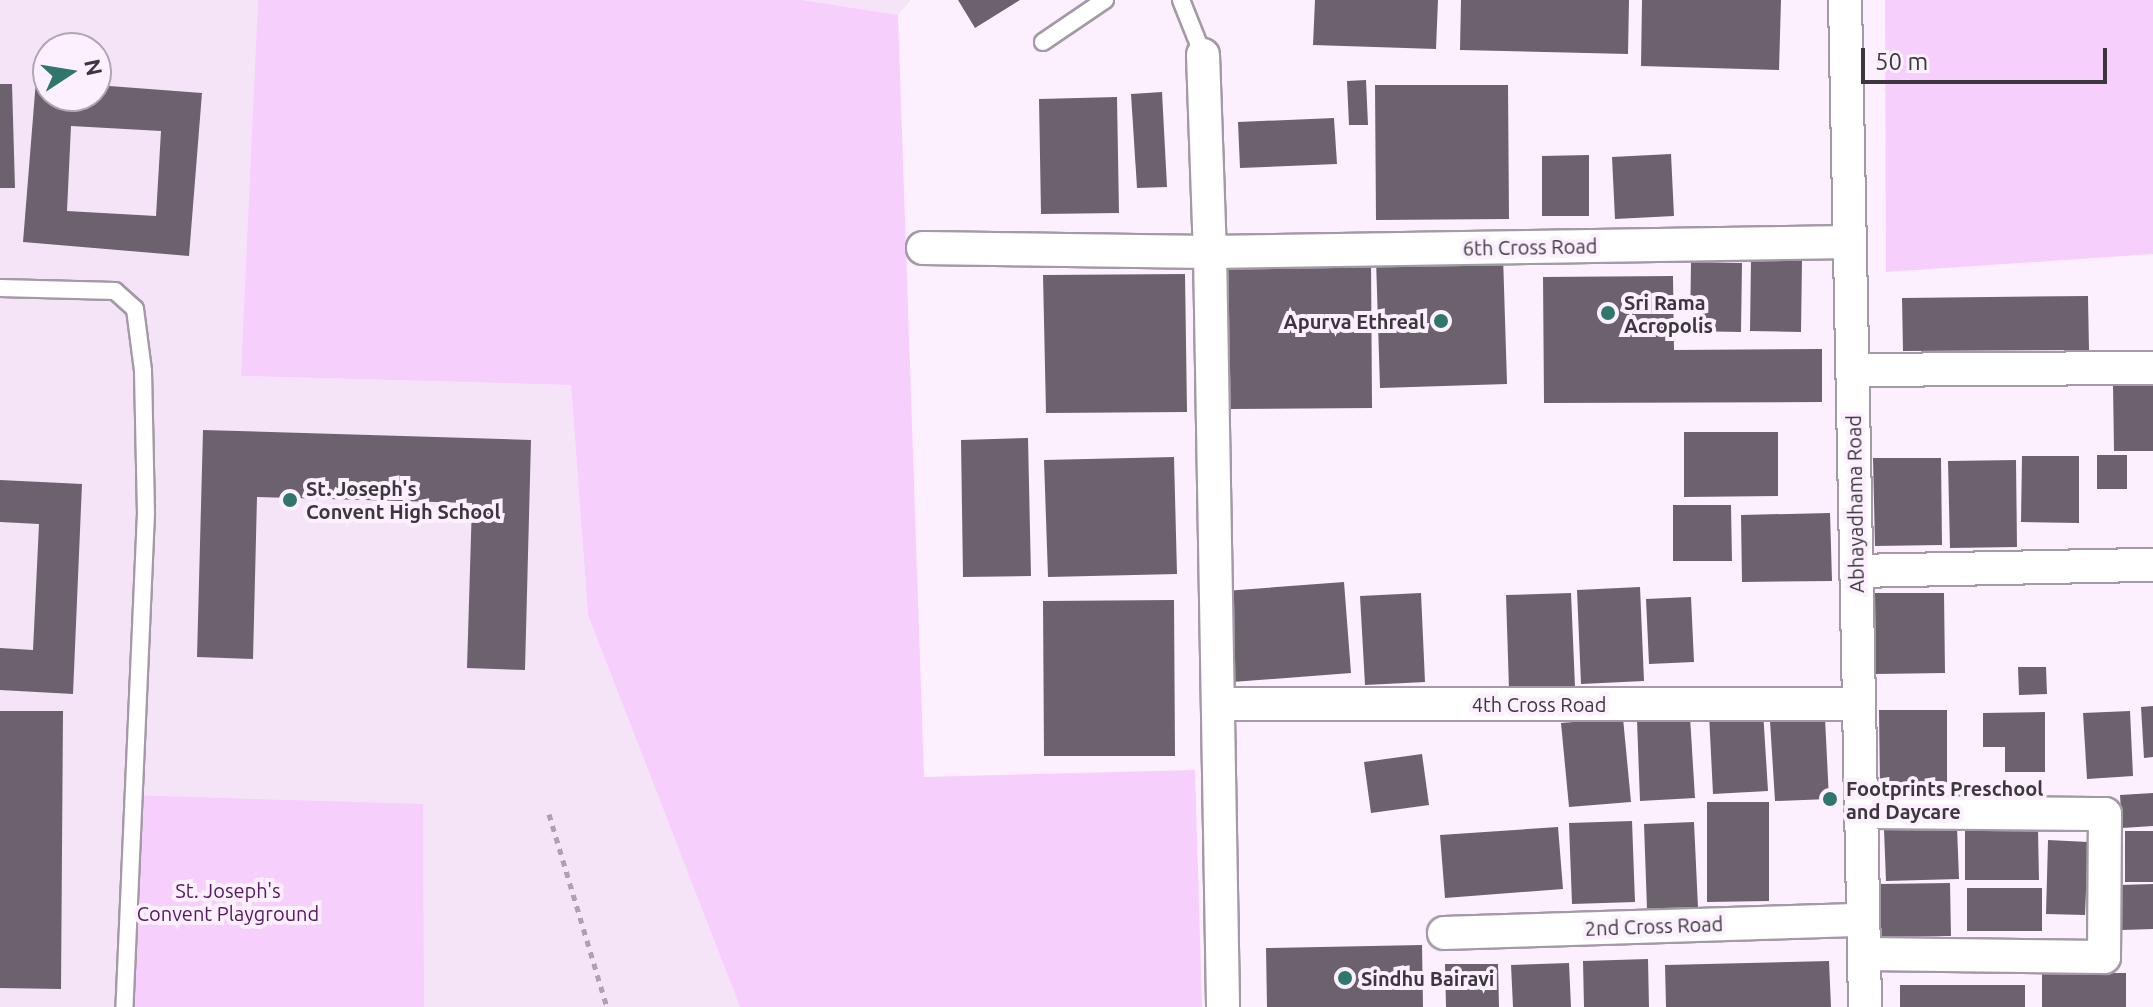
<!DOCTYPE html>
<html>
<head>
<meta charset="utf-8">
<style>
  body { margin:0 }
  #map { position:relative; width:2153px; height:1007px; overflow:hidden; background:#fcf0fe; font-family:Ubuntu,sans-serif }
  div>[style] { position:absolute }
  .built>* { inset:0; background:#f5e4f8 }
  .green>* { inset:0; background:#f6cffd }
  .building>* { inset:0; background:#6c626e }
  .path>* { height:5px; margin-top:-2.5px; transform-origin:0; background:repeating-linear-gradient(90deg,#aba2ad 0 6px,transparent 0 12px) }
  .roads { filter:drop-shadow(2px 0 #a499a6) drop-shadow(-2px 0 #a499a6) drop-shadow(0 2px #a499a6) drop-shadow(0 -2px #a499a6) }
  .lane>* { height:16px; margin:-8px; padding:0 8px; transform-origin:8px; border-radius:8px; background:#fff }
  .street>* { height:32px; margin:-16px; padding:0 16px; transform-origin:16px; border-radius:16px; background:#fff }
  .dots>* { width:22px; height:22px; translate:-50% -50%; box-sizing:border-box; border:4px solid #fcf0fe; border-radius:50% }
  span { translate:-50% -50%; white-space:nowrap; text-align:center; line-height:1.15; -webkit-text-stroke:8px #fcf0fe; paint-order:stroke }
  .street-label { font-size:20px; color:#3c373d }
  .poi-label { font-size:20px; color:#3c373d; font-weight:700 }
  .left { translate:0 -50%; text-align:left }
  .right { translate:-100% -50%; text-align:right }
  .park-label { font-size:20px; color:#551760 }
  .north { position:absolute; left:32px; top:32px; width:80px; height:80px; box-sizing:border-box; background:#fcf0fe; border:2px solid #afa6b1; border-radius:50%; rotate:78deg; font-size:22px; font-weight:700; line-height:32px; text-align:center; color:#3c373d }
  .north::after { content:''; display:block; margin:auto; width:28px; height:36px; background:#30766c; clip-path:polygon(50% 0,100% 100%,50% 72%,0 100%) }
  .scale { position:absolute; left:1861px; top:48px; width:246px; height:36px; box-sizing:border-box; border:4px solid #3c373d; border-top:0; padding-left:10px; font-size:24px; line-height:28px; white-space:nowrap; color:#3c373d; -webkit-text-stroke:6px #fcf0fe; paint-order:stroke }
</style>
</head>
<body>
<div id="map">
  <div class="built">
    <i style="clip-path:polygon(evenodd,0 0,258px 0,242px 376px,571px 385px,588px 615px,740px 1007px,0 1007px,0 0,48px 48px,96px 48px,96px 96px,48px 96px,48px 48px)"></i>
    <i style="clip-path:polygon(802px 0,911px 0,898px 15px)"></i>
  </div>
  <div class="green">
    <i style="clip-path:polygon(258px 0,802px 0,898px 15px,924px 777px,1195px 770px,1202px 1007px,740px 1007px,588px 615px,571px 385px,241px 376px)"></i>
    <i style="clip-path:polygon(1885px 0,2153px 0,2153px 254px,1886px 272px)"></i>
    <i style="clip-path:polygon(125px 795px,423px 804px,424px 1007px,120px 1007px)"></i>
  </div>
  <div class="building">
    <i style="clip-path:polygon(958px 0,1020px 0,975px 28px)"></i>
    <i style="clip-path:polygon(1315px 0,1438px 0,1436px 49px,1313px 45px)"></i>
    <i style="clip-path:polygon(1461px 0,1629px 0,1628px 54px,1460px 50px)"></i>
    <i style="clip-path:polygon(1642px 0,1781px 0,1779px 70px,1641px 66px)"></i>
    <i style="clip-path:polygon(evenodd,36px 80px,48px 81px,48px 96px,96px 96px,96px 85px,202px 93px,189px 256px,23px 242px,36px 80px,71px 126px,161px 131px,156px 216px,67px 211px,71px 126px)"></i>
    <i style="clip-path:polygon(1366px 80px,1368px 125px,1349px 125px,1347px 81px)"></i>
    <i style="clip-path:polygon(0 84px,12px 84px,15px 188px,0 188px)"></i>
    <i style="clip-path:polygon(1375px 85px,1508px 85px,1509px 219px,1376px 220px)"></i>
    <i style="clip-path:polygon(1162px 92px,1167px 187px,1137px 188px,1131px 94px)"></i>
    <i style="clip-path:polygon(1117px 97px,1119px 213px,1041px 214px,1039px 99px)"></i>
    <i style="clip-path:polygon(1334px 118px,1337px 164px,1240px 168px,1238px 122px)"></i>
    <i style="clip-path:polygon(1671px 154px,1674px 216px,1615px 219px,1612px 157px)"></i>
    <i style="clip-path:polygon(1589px 155px,1589px 216px,1542px 216px,1542px 156px)"></i>
    <i style="clip-path:polygon(1503px 255px,1507px 384px,1380px 388px,1376px 259px)"></i>
    <i style="clip-path:polygon(1371px 258px,1372px 408px,1229px 409px,1228px 259px)"></i>
    <i style="clip-path:polygon(1751px 260px,1802px 260px,1801px 332px,1750px 331px)"></i>
    <i style="clip-path:polygon(1691px 262px,1742px 263px,1741px 332px,1690px 331px)"></i>
    <i style="clip-path:polygon(1185px 274px,1187px 412px,1046px 413px,1043px 275px)"></i>
    <i style="clip-path:polygon(1673px 276px,1674px 350px,1822px 349px,1822px 402px,1544px 403px,1543px 277px)"></i>
    <i style="clip-path:polygon(2088px 296px,2089px 350px,1903px 351px,1902px 298px)"></i>
    <i style="clip-path:polygon(2113px 384px,2153px 384px,2153px 451px,2114px 451px)"></i>
    <i style="clip-path:polygon(203px 430px,531px 440px,525px 670px,467px 668px,472px 503px,257px 497px,253px 659px,197px 657px)"></i>
    <i style="clip-path:polygon(1684px 432px,1778px 432px,1778px 496px,1684px 497px)"></i>
    <i style="clip-path:polygon(1028px 438px,1031px 576px,963px 577px,961px 440px)"></i>
    <i style="clip-path:polygon(2097px 455px,2127px 455px,2127px 489px,2097px 489px)"></i>
    <i style="clip-path:polygon(2022px 456px,2079px 456px,2079px 523px,2021px 522px)"></i>
    <i style="clip-path:polygon(1174px 457px,1177px 574px,1048px 577px,1044px 460px)"></i>
    <i style="clip-path:polygon(1873px 458px,1941px 458px,1942px 545px,1875px 546px)"></i>
    <i style="clip-path:polygon(2016px 460px,2017px 547px,1950px 548px,1948px 461px)"></i>
    <i style="clip-path:polygon(0 480px,82px 484px,73px 694px,0 690px,0 648px,33px 650px,39px 524px,0 522px)"></i>
    <i style="clip-path:polygon(1673px 505px,1731px 505px,1732px 561px,1673px 561px)"></i>
    <i style="clip-path:polygon(1830px 513px,1832px 581px,1742px 582px,1741px 515px)"></i>
    <i style="clip-path:polygon(1344px 582px,1351px 673px,1232px 682px,1225px 591px)"></i>
    <i style="clip-path:polygon(1640px 587px,1644px 681px,1581px 684px,1577px 590px)"></i>
    <i style="clip-path:polygon(1421px 593px,1425px 682px,1365px 685px,1360px 596px)"></i>
    <i style="clip-path:polygon(1571px 593px,1575px 687px,1509px 689px,1506px 595px)"></i>
    <i style="clip-path:polygon(1875px 593px,1944px 593px,1945px 673px,1876px 674px)"></i>
    <i style="clip-path:polygon(1691px 597px,1694px 662px,1649px 664px,1646px 599px)"></i>
    <i style="clip-path:polygon(1174px 600px,1175px 756px,1044px 756px,1043px 601px)"></i>
    <i style="clip-path:polygon(2018px 667px,2046px 667px,2047px 694px,2019px 695px)"></i>
    <i style="clip-path:polygon(2153px 706px,2153px 757px,2144px 758px,2141px 707px)"></i>
    <i style="clip-path:polygon(1879px 710px,1947px 710px,1947px 785px,1880px 786px)"></i>
    <i style="clip-path:polygon(0 711px,63px 711px,61px 989px,0 988px)"></i>
    <i style="clip-path:polygon(1763px 711px,1768px 791px,1713px 794px,1709px 714px)"></i>
    <i style="clip-path:polygon(2130px 711px,2133px 776px,2087px 779px,2083px 713px)"></i>
    <i style="clip-path:polygon(2045px 712px,2045px 772px,2005px 772px,2005px 747px,1983px 747px,1983px 713px)"></i>
    <i style="clip-path:polygon(1690px 717px,1695px 798px,1640px 801px,1637px 720px)"></i>
    <i style="clip-path:polygon(1623px 718px,1631px 802px,1569px 807px,1561px 723px)"></i>
    <i style="clip-path:polygon(1825px 718px,1829px 799px,1775px 801px,1770px 721px)"></i>
    <i style="clip-path:polygon(1422px 754px,1429px 805px,1371px 813px,1364px 762px)"></i>
    <i style="clip-path:polygon(2153px 793px,2153px 826px,2122px 828px,2120px 795px)"></i>
    <i style="clip-path:polygon(1707px 802px,1769px 802px,1769px 901px,1707px 902px)"></i>
    <i style="clip-path:polygon(1632px 821px,1635px 902px,1572px 904px,1569px 823px)"></i>
    <i style="clip-path:polygon(1694px 822px,1698px 908px,1647px 909px,1644px 824px)"></i>
    <i style="clip-path:polygon(1558px 827px,1563px 889px,1445px 898px,1440px 835px)"></i>
    <i style="clip-path:polygon(1957px 827px,1959px 879px,1886px 881px,1884px 829px)"></i>
    <i style="clip-path:polygon(2038px 830px,2039px 880px,1965px 880px,1965px 831px)"></i>
    <i style="clip-path:polygon(2125px 831px,2153px 831px,2153px 882px,2125px 882px)"></i>
    <i style="clip-path:polygon(2048px 840px,2088px 842px,2085px 915px,2046px 914px)"></i>
    <i style="clip-path:polygon(1950px 883px,1951px 936px,1881px 937px,1880px 884px)"></i>
    <i style="clip-path:polygon(2153px 884px,2153px 929px,2122px 930px,2121px 885px)"></i>
    <i style="clip-path:polygon(1967px 888px,2042px 888px,2042px 931px,1967px 931px)"></i>
    <i style="clip-path:polygon(1422px 945px,1423px 1007px,1267px 1007px,1266px 948px)"></i>
    <i style="clip-path:polygon(1648px 959px,1649px 1007px,1584px 1007px,1583px 961px)"></i>
    <i style="clip-path:polygon(1829px 961px,1831px 1007px,1666px 1007px,1665px 965px)"></i>
    <i style="clip-path:polygon(1569px 963px,1571px 1007px,1513px 1007px,1511px 965px)"></i>
    <i style="clip-path:polygon(1445px 964px,1498px 964px,1499px 1007px,1446px 1007px)"></i>
    <i style="clip-path:polygon(2042px 973px,2126px 973px,2126px 1007px,2042px 1007px)"></i>
    <i style="clip-path:polygon(1900px 985px,2025px 985px,2025px 1007px,1900px 1007px)"></i>
  </div>
  <div class="path">
    <i style="left:549px;top:814px;width:202px;rotate:73.3deg"></i>
  </div>
  <div class="roads">
    <div class="lane">
      <i style="left:1181px;top:0;width:59px;rotate:68.2deg"></i>
      <i style="left:1043px;top:42px;width:75px;rotate:-34.1deg"></i>
      <i style="left:0;top:288px;width:115px;rotate:1.5deg"></i>
      <i style="left:115px;top:291px;width:27px;rotate:42deg"></i>
      <i style="left:135px;top:309px;width:63px;rotate:82.6deg"></i>
      <i style="left:143px;top:371px;width:142px;rotate:88.8deg"></i>
      <i style="left:146px;top:513px;width:494px;rotate:92.5deg"></i>
    </div>
    <div class="street">
      <i style="left:1845px;top:0;width:1007px;rotate:88.86deg"></i>
      <i style="left:1203px;top:55px;width:197px;rotate:88deg"></i>
      <i style="left:1210px;top:252px;width:755px;rotate:89.01deg"></i>
      <i style="left:923px;top:248px;width:287px;rotate:0.8deg"></i>
      <i style="left:1210px;top:252px;width:640px;rotate:-0.9deg"></i>
      <i style="left:1852px;top:370px;width:301px;rotate:-0.4deg"></i>
      <i style="left:1856px;top:571px;width:297px;rotate:-1.2deg"></i>
      <i style="left:1219px;top:704px;width:640px"></i>
      <i style="left:1861px;top:812px;width:244px;rotate:0.5deg"></i>
      <i style="left:2105px;top:814px;width:143px;rotate:90.4deg"></i>
      <i style="left:2104px;top:957px;width:240px;rotate:-179.3deg"></i>
      <i style="left:1444px;top:933px;width:419px;rotate:-1.8deg"></i>
    </div>
  </div>
  <div class="dots">
    <i style="left:1608px;top:313px;background:#30766c"></i>
    <i style="left:1441px;top:321px;background:#30766c"></i>
    <i style="left:290px;top:500px;background:#30766c"></i>
    <i style="left:1830px;top:799px;background:#30766c"></i>
    <i style="left:1345px;top:978px;background:#30766c"></i>
  </div>
  <div class="street-label">
    <span style="left:1530px;top:247px;rotate:-1deg">6th Cross Road</span>
    <span style="left:1855px;top:504px;rotate:-91deg">Abhayadhama Road</span>
    <span style="left:1539px;top:704px">4th Cross Road</span>
    <span style="left:1654px;top:926px;rotate:-2deg">2nd Cross Road</span>
  </div>
  <div class="poi-label">
    <span class="left" style="left:1624px;top:314px">Sri Rama<br>Acropolis</span>
    <span class="right" style="left:1425px;top:321px">Apurva Ethreal</span>
    <span class="left" style="left:306px;top:500px">St. Joseph's<br>Convent High School</span>
    <span class="left" style="left:1846px;top:800px">Footprints Preschool<br>and Daycare</span>
    <span class="left" style="left:1361px;top:978px">Sindhu Bairavi</span>
  </div>
  <div class="park-label">
    <span style="left:228px;top:902px">St. Joseph's<br>Convent Playground</span>
  </div>
  <div class="north">N</div>
  <div class="scale">50 m</div>
</div>
</body>
</html>
